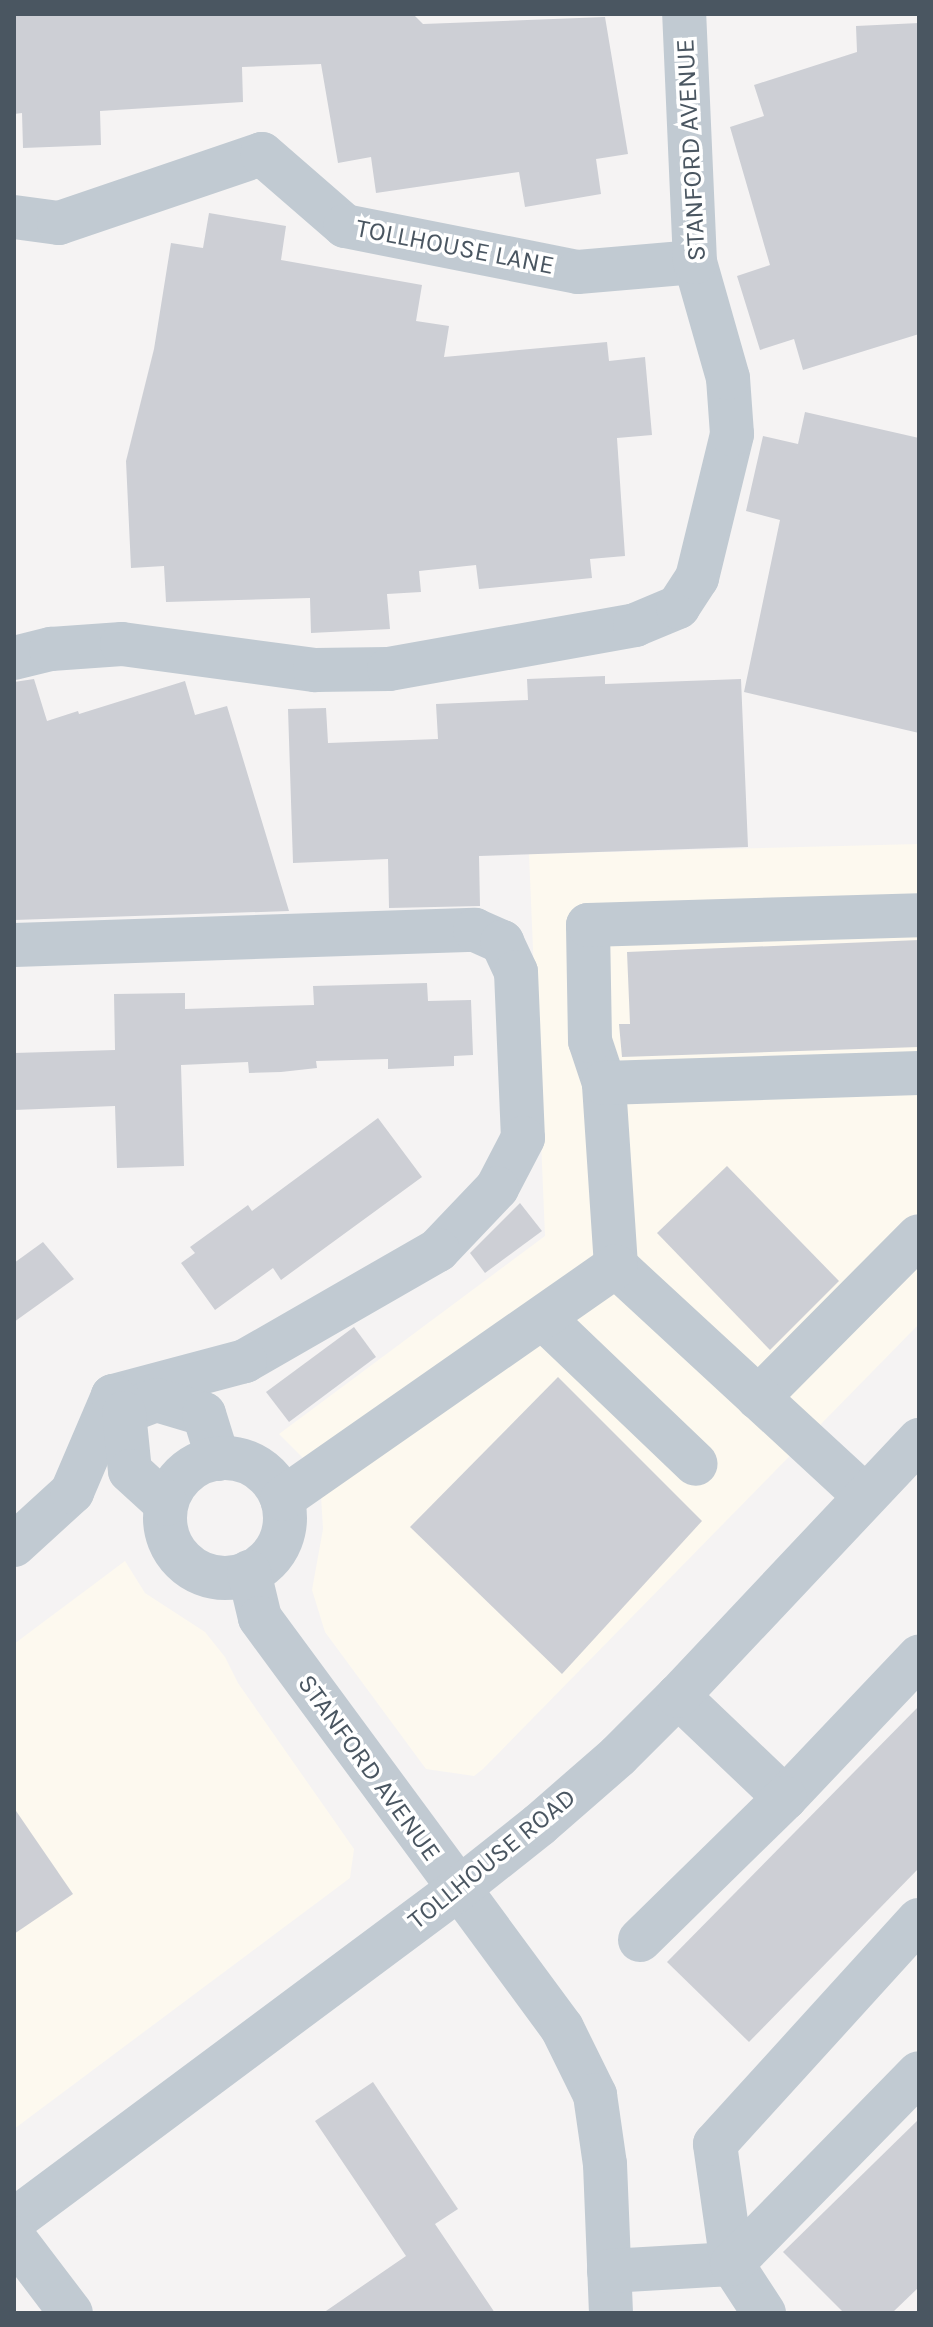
<!DOCTYPE html>
<html>
<head>
<meta charset="utf-8">
<style>
  body { margin:0 }
  #map { position:relative; width:933px; height:2327px; overflow:hidden; background:#f5f3f3; font-family:Karla,sans-serif }
  div>[style] { position:absolute }
  .commercial>* { inset:0; background:#fdf9ef }
  .building>* { inset:0; background:#cdcfd5 }
  .minor>* { height:44px; margin:-22px; padding:0 22px; transform-origin:22px; border-radius:22px; background:#c1cad2 }
  .minor>.ring { margin:-22px; padding:0; box-sizing:content-box; background:none; border:44px solid #c1cad2; border-radius:50% }
  span { translate:-50% -50%; white-space:nowrap; text-align:center; line-height:1.15; -webkit-text-stroke:7px #fff; paint-order:stroke }
  .street-label { font-size:26px; color:#4a5661 }
  .frame { position:absolute; inset:0; border:16px solid #4a5661; pointer-events:none }
</style>
</head>
<body>
<div id="map">
  <div class="commercial">
    <i style="clip-path:polygon(919px 844px,919px 1324px,483px 1769px,474px 1776px,426px 1769px,325px 1632px,312px 1590px,323px 1529px,321px 1496px,305px 1460px,279px 1434px,545px 1236px,529px 854px)"></i>
    <i style="clip-path:polygon(125px 1561px,145px 1593px,205px 1632px,225px 1657px,238px 1683px,354px 1849px,350px 1878px,14px 2129px,14px 1644px)"></i>
  </div>
  <div class="building">
    <i style="clip-path:polygon(14px 14px,413px 14px,423px 24px,605px 17px,628px 154px,596px 159px,601px 194px,525px 207px,519px 172px,376px 193px,371px 157px,338px 163px,321px 64px,242px 67px,243px 102px,100px 111px,101px 145px,23px 148px,22px 113px,14px 114px)"></i>
    <i style="clip-path:polygon(919px 23px,919px 334px,803px 370px,794px 339px,760px 350px,737px 276px,770px 265px,730px 127px,764px 116px,754px 85px,857px 52px,856px 26px)"></i>
    <i style="clip-path:polygon(209px 213px,286px 226px,281px 260px,422px 285px,416px 321px,449px 326px,444px 357px,607px 342px,609px 361px,645px 357px,652px 435px,617px 438px,625px 556px,590px 559px,592px 578px,479px 589px,476px 565px,419px 571px,421px 592px,387px 594px,390px 629px,311px 633px,310px 598px,166px 602px,164px 566px,131px 568px,126px 461px,154px 349px,171px 243px,203px 248px)"></i>
    <i style="clip-path:polygon(805px 412px,919px 438px,919px 733px,744px 692px,780px 520px,746px 511px,763px 436px,798px 444px)"></i>
    <i style="clip-path:polygon(605px 676px,605px 684px,741px 679px,748px 847px,479px 856px,480px 906px,389px 908px,388px 859px,293px 863px,288px 709px,326px 708px,328px 743px,438px 739px,436px 704px,528px 700px,527px 679px)"></i>
    <i style="clip-path:polygon(34px 679px,47px 721px,78px 711px,79px 714px,185px 681px,195px 715px,227px 706px,289px 911px,14px 920px,14px 682px)"></i>
    <i style="clip-path:polygon(919px 940px,919px 1047px,622px 1057px,619px 1024px,630px 1024px,627px 952px)"></i>
    <i style="clip-path:polygon(427px 983px,428px 1001px,471px 1000px,473px 1055px,454px 1056px,454px 1066px,388px 1069px,388px 1059px,316px 1061px,317px 1068px,281px 1072px,249px 1073px,248px 1062px,181px 1065px,184px 1166px,117px 1168px,115px 1106px,14px 1110px,14px 1053px,115px 1050px,114px 994px,185px 993px,185px 1009px,314px 1005px,313px 986px)"></i>
    <i style="clip-path:polygon(378px 1118px,422px 1177px,281px 1280px,273px 1268px,215px 1310px,181px 1263px,195px 1253px,190px 1247px,248px 1205px,252px 1211px)"></i>
    <i style="clip-path:polygon(727px 1166px,839px 1281px,770px 1350px,657px 1233px)"></i>
    <i style="clip-path:polygon(520px 1203px,542px 1231px,485px 1273px,470px 1253px)"></i>
    <i style="clip-path:polygon(43px 1242px,74px 1279px,14px 1322px,14px 1263px)"></i>
    <i style="clip-path:polygon(354px 1327px,376px 1357px,289px 1422px,266px 1392px)"></i>
    <i style="clip-path:polygon(558px 1377px,702px 1521px,562px 1674px,410px 1527px)"></i>
    <i style="clip-path:polygon(919px 1706px,919px 1868px,749px 2042px,667px 1962px)"></i>
    <i style="clip-path:polygon(14px 1808px,73px 1894px,14px 1934px)"></i>
    <i style="clip-path:polygon(373px 2082px,458px 2209px,435px 2224px,495px 2313px,323px 2313px,406px 2256px,315px 2121px)"></i>
    <i style="clip-path:polygon(919px 2119px,919px 2287px,892px 2313px,844px 2313px,783px 2252px)"></i>
  </div>
  <div class="minor">
    <i style="left:14px;top:217px;width:45px;rotate:7.6deg"></i>
    <i style="left:59px;top:223px;width:214px;rotate:-18.8deg"></i>
    <i style="left:262px;top:154px;width:110px;rotate:40.9deg"></i>
    <i style="left:345px;top:226px;width:237px;rotate:11.2deg"></i>
    <i style="left:578px;top:272px;width:117px;rotate:-4.9deg"></i>
    <i style="left:14px;top:658px;width:38px;rotate:-14deg"></i>
    <i style="left:51px;top:649px;width:71px;rotate:-4deg"></i>
    <i style="left:122px;top:644px;width:195px;rotate:7.7deg"></i>
    <i style="left:315px;top:670px;width:74px;rotate:-0.8deg"></i>
    <i style="left:389px;top:669px;width:250px;rotate:-10.1deg"></i>
    <i style="left:635px;top:625px;width:47px;rotate:-22.7deg"></i>
    <i style="left:678px;top:607px;width:35px;rotate:-57deg"></i>
    <i style="left:697px;top:578px;width:148px;rotate:-76.3deg"></i>
    <i style="left:732px;top:434px;width:56px;rotate:-94.1deg"></i>
    <i style="left:728px;top:378px;width:121px;rotate:-105.9deg"></i>
    <i style="left:695px;top:262px;width:248px;rotate:-92.5deg"></i>
    <i style="left:14px;top:945px;width:461px;rotate:-1.9deg"></i>
    <i style="left:475px;top:930px;width:30px;rotate:24deg"></i>
    <i style="left:502px;top:942px;width:33px;rotate:65deg"></i>
    <i style="left:516px;top:972px;width:166px;rotate:87.6deg"></i>
    <i style="left:523px;top:1138px;width:56px;rotate:117.5deg"></i>
    <i style="left:497px;top:1188px;width:86px;rotate:133.6deg"></i>
    <i style="left:438px;top:1250px;width:223px;rotate:150.1deg"></i>
    <i style="left:245px;top:1361px;width:137px;rotate:165.1deg"></i>
    <i style="left:604px;top:1083px;width:44px;rotate:-108.4deg"></i>
    <i style="left:590px;top:1041px;width:116px;rotate:-91deg"></i>
    <i style="left:588px;top:925px;width:331px;rotate:-1.7deg"></i>
    <i style="left:543px;top:1318px;width:211px;rotate:43.7deg"></i>
    <i style="left:758px;top:1398px;width:228px;rotate:-45.2deg"></i>
    <i style="left:130px;top:1410px;width:28px;rotate:-21deg"></i>
    <i style="left:156px;top:1400px;width:50px;rotate:16.3deg"></i>
    <i style="left:204px;top:1414px;width:47px;rotate:72.7deg"></i>
    <i class="ring" style="left:165px;top:1458px;width:76px;height:76px"></i>
    <i style="left:864px;top:1495px;width:338px;rotate:-137.3deg"></i>
    <i style="left:616px;top:1266px;width:183px;rotate:-93.8deg"></i>
    <i style="left:604px;top:1083px;width:315px;rotate:-1.8deg"></i>
    <i style="left:282px;top:1499px;width:407px;rotate:-34.9deg"></i>
    <i style="left:14px;top:1545px;width:79px;rotate:-42.4deg"></i>
    <i style="left:72px;top:1492px;width:104px;rotate:-66.9deg"></i>
    <i style="left:113px;top:1396px;width:20px;rotate:57deg"></i>
    <i style="left:124px;top:1413px;width:58px;rotate:84.1deg"></i>
    <i style="left:130px;top:1471px;width:49px;rotate:42.5deg"></i>
    <i style="left:249px;top:1572px;width:47px;rotate:76.6deg"></i>
    <i style="left:260px;top:1618px;width:509px;rotate:53.63deg"></i>
    <i style="left:562px;top:2028px;width:75px;rotate:63.8deg"></i>
    <i style="left:595px;top:2095px;width:70px;rotate:81.8deg"></i>
    <i style="left:605px;top:2164px;width:149px;rotate:87.7deg"></i>
    <i style="left:678px;top:1696px;width:148px;rotate:43.6deg"></i>
    <i style="left:785px;top:1798px;width:195px;rotate:-46.5deg"></i>
    <i style="left:640px;top:1940px;width:203px;rotate:-44.4deg"></i>
    <i style="left:14px;top:2220px;width:552px;rotate:-36.68deg"></i>
    <i style="left:457px;top:1890px;width:105px;rotate:-38.4deg"></i>
    <i style="left:539px;top:1825px;width:105px;rotate:-41.1deg"></i>
    <i style="left:618px;top:1756px;width:85px;rotate:-45deg"></i>
    <i style="left:678px;top:1696px;width:352px;rotate:-46.7deg"></i>
    <i style="left:14px;top:2238px;width:94px;rotate:52.8deg"></i>
    <i style="left:609px;top:2271px;width:123px;rotate:-3.3deg"></i>
    <i style="left:732px;top:2264px;width:121px;rotate:-98.1deg"></i>
    <i style="left:715px;top:2144px;width:303px;rotate:-47.7deg"></i>
    <i style="left:764px;top:2313px;width:59px;rotate:-123.1deg"></i>
    <i style="left:732px;top:2264px;width:267px;rotate:-45.6deg"></i>
  </div>
  <div class="street-label">
    <span style="left:691px;top:150px;rotate:-93deg">STANFORD AVENUE</span>
    <span style="left:455px;top:247px;rotate:11deg">TOLLHOUSE LANE</span>
    <span style="left:369px;top:1768px;rotate:54deg">STANFORD AVENUE</span>
    <span style="left:492px;top:1859px;rotate:-39deg">TOLLHOUSE ROAD</span>
  </div>
  <div class="frame"></div>
</div>
</body>
</html>
